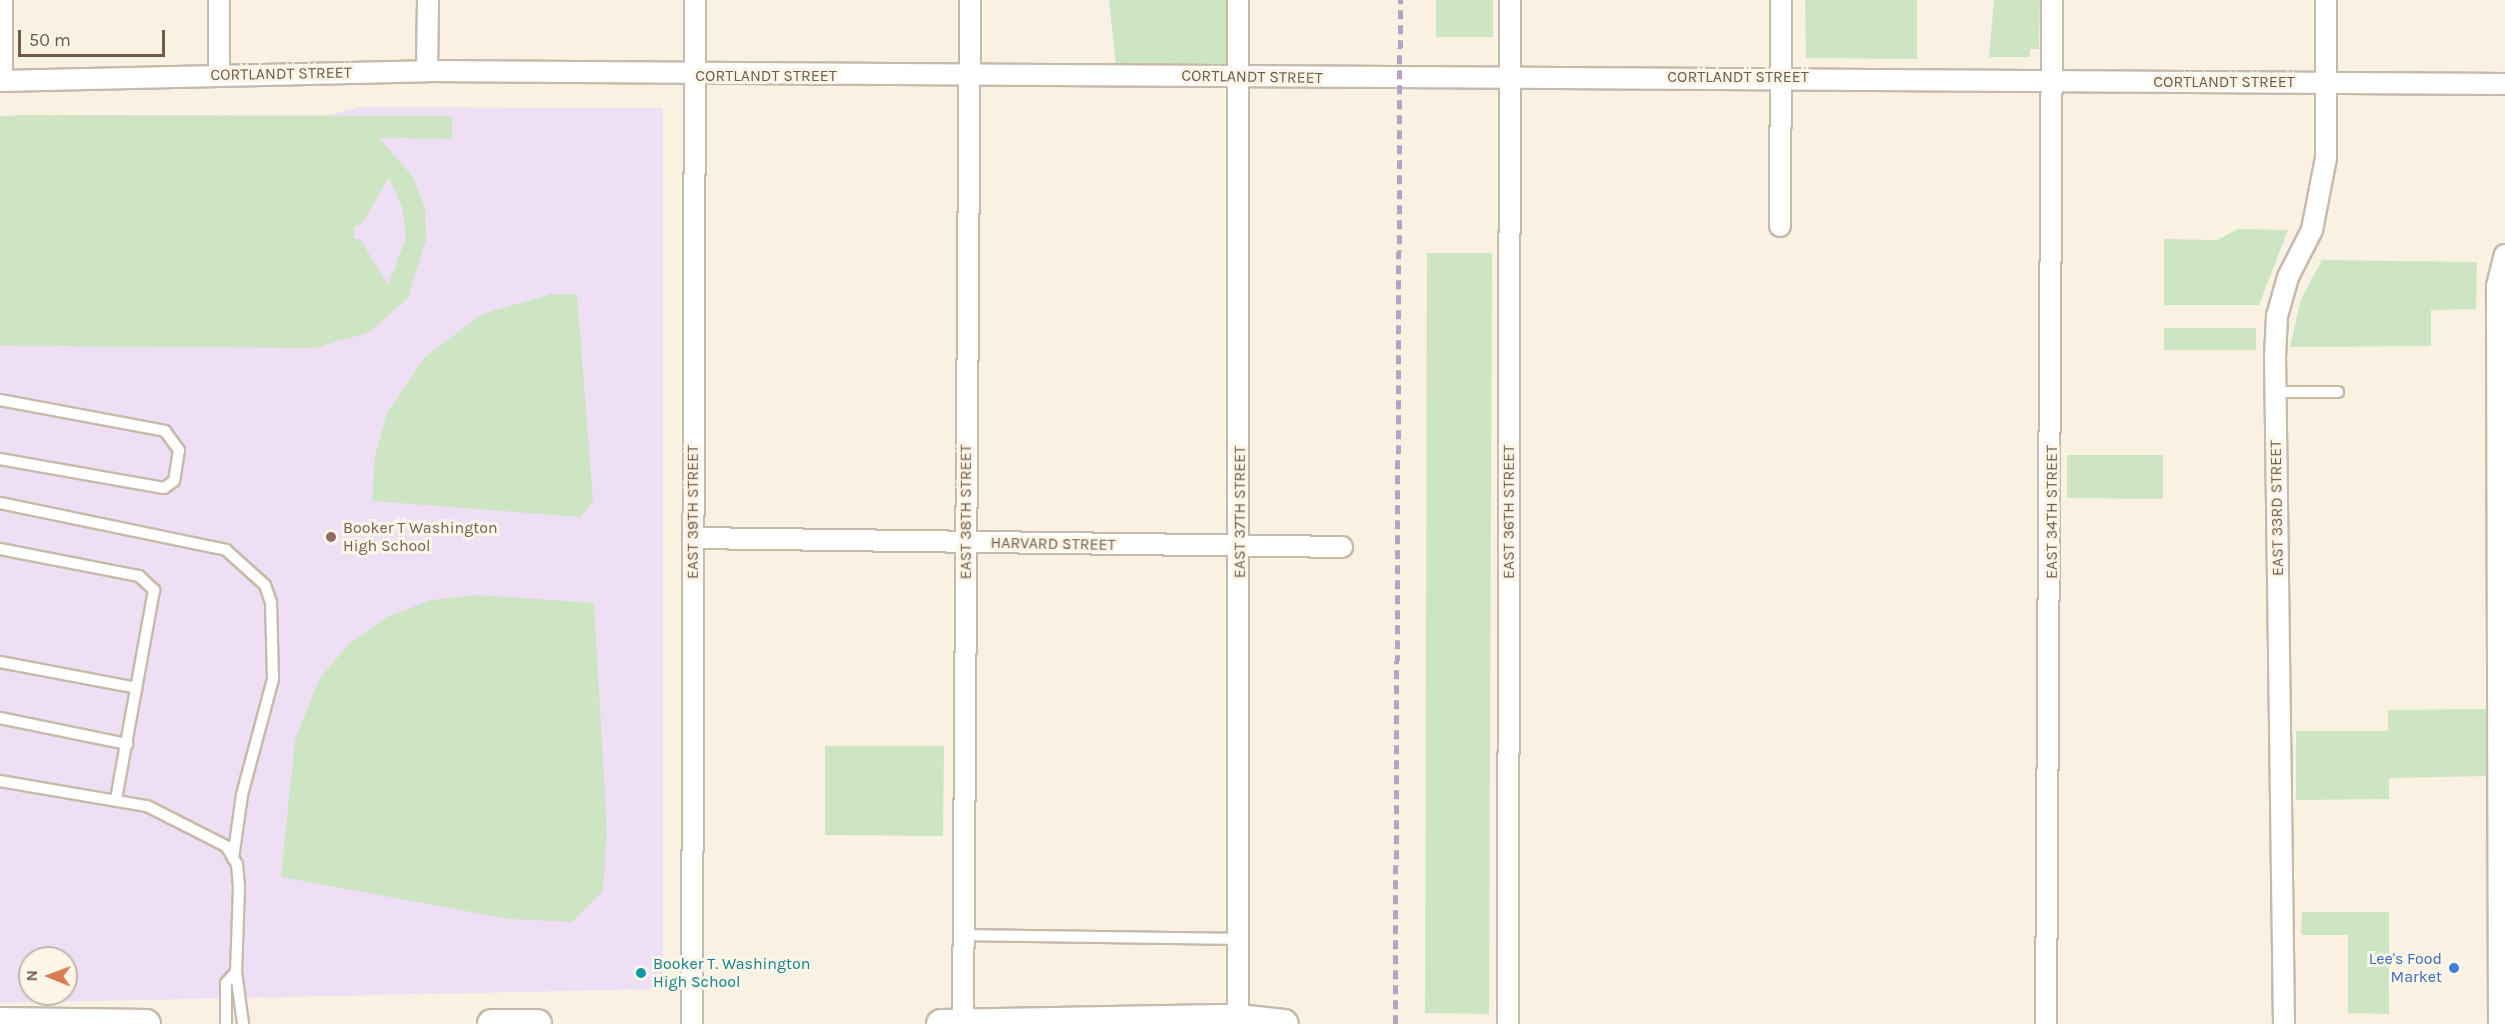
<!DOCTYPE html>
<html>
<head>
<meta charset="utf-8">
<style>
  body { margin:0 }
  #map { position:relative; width:2505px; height:1024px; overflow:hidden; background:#f9f2e2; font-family:Karla,sans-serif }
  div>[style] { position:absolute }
  .education>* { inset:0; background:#efdff5 }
  .green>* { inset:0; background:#cee5c3 }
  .roads { filter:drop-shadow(2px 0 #c8baab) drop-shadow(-2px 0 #c8baab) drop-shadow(0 2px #c8baab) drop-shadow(0 -2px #c8baab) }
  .lane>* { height:10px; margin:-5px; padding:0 5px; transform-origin:5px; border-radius:5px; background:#fff }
  .street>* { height:20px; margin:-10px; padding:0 10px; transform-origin:10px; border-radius:10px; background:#fff }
  .secondary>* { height:28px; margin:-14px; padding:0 14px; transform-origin:14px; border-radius:14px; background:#fff }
  .rail>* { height:4.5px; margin-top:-2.25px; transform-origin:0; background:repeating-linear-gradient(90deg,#b6a3c1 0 9px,transparent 0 15px) }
  .dots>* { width:16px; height:16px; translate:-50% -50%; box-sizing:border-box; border:3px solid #fdf6e8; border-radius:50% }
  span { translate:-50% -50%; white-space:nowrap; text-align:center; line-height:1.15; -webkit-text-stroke:6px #fdf6e8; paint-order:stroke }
  .street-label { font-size:16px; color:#6e5b4c }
  .education-label { font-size:16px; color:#785e54 }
  .left { translate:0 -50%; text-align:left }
  .shop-label { font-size:16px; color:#366cbe }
  .right { translate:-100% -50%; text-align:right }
  .culture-label { font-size:16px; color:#0d838f }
  .north { position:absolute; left:18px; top:946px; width:60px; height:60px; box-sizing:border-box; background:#fdf6e8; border:2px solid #c4b8aa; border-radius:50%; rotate:271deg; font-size:16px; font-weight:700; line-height:24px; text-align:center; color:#6e5b4c }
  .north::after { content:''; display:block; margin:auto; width:21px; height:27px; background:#d77d54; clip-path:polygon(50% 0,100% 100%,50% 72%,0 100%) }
  .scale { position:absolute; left:18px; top:30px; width:147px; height:27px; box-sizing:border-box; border:3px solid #6e5b4c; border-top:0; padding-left:8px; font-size:18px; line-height:21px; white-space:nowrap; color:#6e5b4c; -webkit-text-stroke:4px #fdf6e8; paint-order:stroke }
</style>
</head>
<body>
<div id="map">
  <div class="education">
    <i style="clip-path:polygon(evenodd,360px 107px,663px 108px,663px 989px,0 1003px,0 116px,325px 116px,360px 107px,30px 958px,66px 958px,66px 994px,30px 994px,30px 958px)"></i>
  </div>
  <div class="green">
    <i style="clip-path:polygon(1109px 0,1230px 0,1229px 60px,1223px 66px,1116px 67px)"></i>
    <i style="clip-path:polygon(1436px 0,1493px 0,1493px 37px,1436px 37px)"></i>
    <i style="clip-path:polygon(1805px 0,1917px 0,1917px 59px,1806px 58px)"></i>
    <i style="clip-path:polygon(1994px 0,2040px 0,2039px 49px,2030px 49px,2030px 57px,1989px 57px)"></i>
    <i style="clip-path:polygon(evenodd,18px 115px,452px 116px,452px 139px,379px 138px,413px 177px,425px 208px,426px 240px,408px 298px,368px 333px,314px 348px,9px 346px,0 345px,0 117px,18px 115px,389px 178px,402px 207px,406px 238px,388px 285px,360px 239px,354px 239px,354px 226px,361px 225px,389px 178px)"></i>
    <i style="clip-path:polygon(2238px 229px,2288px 230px,2259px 305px,2164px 305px,2164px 239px,2217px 240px)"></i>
    <i style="clip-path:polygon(1427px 253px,1492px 253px,1489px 1014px,1425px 1013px)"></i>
    <i style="clip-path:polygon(2322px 260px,2477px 262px,2476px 309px,2431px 310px,2431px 346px,2290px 347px,2301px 299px)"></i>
    <i style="clip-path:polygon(552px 294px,577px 294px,593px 500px,581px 517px,372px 501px,375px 456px,387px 413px,425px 357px,482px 314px)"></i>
    <i style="clip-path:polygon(2164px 328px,2256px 328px,2256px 350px,2164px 350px)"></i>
    <i style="clip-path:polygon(2067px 455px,2163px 455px,2163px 499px,2067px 498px)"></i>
    <i style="clip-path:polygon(479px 595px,594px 603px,607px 830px,603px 891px,572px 922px,509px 919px,281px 877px,295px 739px,320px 678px,349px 644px,387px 617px,431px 600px)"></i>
    <i style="clip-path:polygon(2491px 709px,2491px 776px,2389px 778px,2389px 799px,2296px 800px,2296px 731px,2388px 731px,2388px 710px)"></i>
    <i style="clip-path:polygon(825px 746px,944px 746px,943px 836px,825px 835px)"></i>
    <i style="clip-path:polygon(2302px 912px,2389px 912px,2389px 1014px,2348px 1013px,2348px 935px,2301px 935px)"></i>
  </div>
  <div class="roads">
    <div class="lane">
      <i style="left:2275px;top:392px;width:63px"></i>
      <i style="left:0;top:400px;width:168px;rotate:10.6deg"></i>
      <i style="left:165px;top:431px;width:24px;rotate:54deg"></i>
      <i style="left:179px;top:450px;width:31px;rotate:99deg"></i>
      <i style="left:174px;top:481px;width:12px;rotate:145deg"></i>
      <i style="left:164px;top:488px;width:167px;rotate:-170deg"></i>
      <i style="left:0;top:503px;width:231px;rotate:11.7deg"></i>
      <i style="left:226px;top:550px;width:52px;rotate:41.9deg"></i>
      <i style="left:265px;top:585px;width:18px;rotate:71deg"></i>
      <i style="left:271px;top:602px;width:77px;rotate:88.5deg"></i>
      <i style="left:273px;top:679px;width:120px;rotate:105deg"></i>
      <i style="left:242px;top:795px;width:64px;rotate:98.1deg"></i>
      <i style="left:0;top:549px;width:142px;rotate:11deg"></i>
      <i style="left:139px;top:576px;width:21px;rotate:43deg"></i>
      <i style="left:154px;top:590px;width:212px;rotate:100.3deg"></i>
      <i style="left:0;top:662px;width:139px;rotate:10.7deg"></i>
      <i style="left:0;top:718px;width:130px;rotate:11.6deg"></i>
      <i style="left:0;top:781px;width:149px;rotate:9.7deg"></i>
      <i style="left:147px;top:806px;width:89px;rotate:26.9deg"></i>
      <i style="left:226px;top:846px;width:21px;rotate:59deg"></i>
      <i style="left:237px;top:864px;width:23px;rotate:85deg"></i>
      <i style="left:239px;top:887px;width:85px;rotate:92deg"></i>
      <i style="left:236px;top:972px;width:52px;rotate:82.3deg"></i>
      <i style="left:964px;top:935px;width:274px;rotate:0.8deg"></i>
      <i style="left:226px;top:1024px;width:41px;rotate:-90deg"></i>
      <i style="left:226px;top:983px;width:15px;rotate:-48deg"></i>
    </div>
    <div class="street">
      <i style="left:427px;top:71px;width:71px;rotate:-89.2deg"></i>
      <i style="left:219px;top:75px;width:75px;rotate:-90deg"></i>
      <i style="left:0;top:81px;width:427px;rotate:-1.3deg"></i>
      <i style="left:427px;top:71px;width:2078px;rotate:0.36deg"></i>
      <i style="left:2px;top:81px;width:81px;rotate:-90deg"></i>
      <i style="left:1780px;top:226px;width:226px;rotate:-89.7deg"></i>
      <i style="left:693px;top:538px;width:649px;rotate:0.79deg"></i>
      <i style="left:963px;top:1023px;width:1023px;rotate:-89.61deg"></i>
      <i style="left:692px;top:1024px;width:1024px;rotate:-89.83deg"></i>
      <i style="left:1238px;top:1024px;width:1024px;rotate:-90deg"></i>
      <i style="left:1508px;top:1024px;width:1024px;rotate:-89.89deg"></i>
      <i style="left:2046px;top:1024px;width:1024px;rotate:-89.66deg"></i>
      <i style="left:2284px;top:1024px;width:667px;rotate:-90.77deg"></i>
      <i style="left:2275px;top:357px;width:41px;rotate:-87.2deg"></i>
      <i style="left:2277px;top:316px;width:41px;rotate:-74.2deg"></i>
      <i style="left:2288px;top:277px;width:53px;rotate:-62.9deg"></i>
      <i style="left:2312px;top:230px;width:73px;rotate:-79deg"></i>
      <i style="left:2326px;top:158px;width:158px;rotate:-90deg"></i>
      <i style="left:2499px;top:1024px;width:738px;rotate:-90.16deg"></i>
      <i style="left:2497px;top:286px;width:32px;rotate:-76deg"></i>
    </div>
    <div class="secondary">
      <i style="left:0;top:1022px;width:146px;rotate:0.8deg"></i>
      <i style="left:492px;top:1024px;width:45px"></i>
      <i style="left:941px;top:1024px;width:297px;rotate:-1deg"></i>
      <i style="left:1238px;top:1019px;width:46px;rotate:6.2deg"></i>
    </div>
  </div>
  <div class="rail">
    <i style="left:1395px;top:1024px;width:1024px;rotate:-89.72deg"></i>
  </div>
  <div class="dots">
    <i style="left:331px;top:537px;background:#8d6e63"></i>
    <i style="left:2454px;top:968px;background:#3f7fe0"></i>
    <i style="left:641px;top:973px;background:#0f9aa8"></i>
  </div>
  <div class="street-label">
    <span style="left:281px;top:74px;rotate:-1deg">CORTLANDT STREET</span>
    <span style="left:766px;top:76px">CORTLANDT STREET</span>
    <span style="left:1252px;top:77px;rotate:1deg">CORTLANDT STREET</span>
    <span style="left:1738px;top:77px">CORTLANDT STREET</span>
    <span style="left:2224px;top:82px">CORTLANDT STREET</span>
    <span style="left:2277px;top:508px;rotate:-91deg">EAST 33RD STREET</span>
    <span style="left:693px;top:512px;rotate:-90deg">EAST 39TH STREET</span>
    <span style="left:966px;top:512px;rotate:-90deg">EAST 38TH STREET</span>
    <span style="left:1240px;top:512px;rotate:-90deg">EAST 37TH STREET</span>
    <span style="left:1509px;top:512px;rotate:-90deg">EAST 36TH STREET</span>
    <span style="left:2052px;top:512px;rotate:-90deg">EAST 34TH STREET</span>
    <span style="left:1053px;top:544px;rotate:1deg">HARVARD STREET</span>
  </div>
  <div class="education-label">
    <span class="left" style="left:343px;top:537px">Booker T Washington<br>High School</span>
  </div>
  <div class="shop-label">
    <span class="right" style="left:2442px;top:968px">Lee's Food<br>Market</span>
  </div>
  <div class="culture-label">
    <span class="left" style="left:653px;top:973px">Booker T. Washington<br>High School</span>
  </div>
  <div class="north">N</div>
  <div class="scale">50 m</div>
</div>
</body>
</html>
